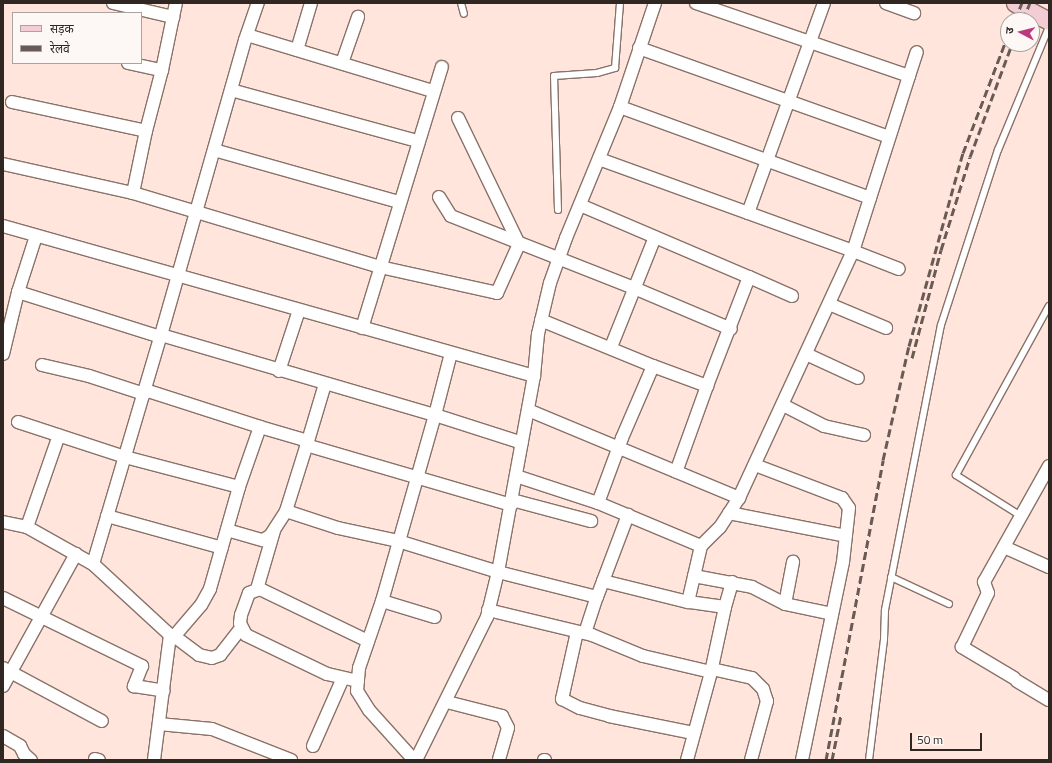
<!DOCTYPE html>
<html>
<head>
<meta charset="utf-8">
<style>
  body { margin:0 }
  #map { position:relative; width:1052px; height:763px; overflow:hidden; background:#ffe5db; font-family:"Titillium Web","Noto Sans Devanagari",sans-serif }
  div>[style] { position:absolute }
  .roads { filter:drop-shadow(1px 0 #897269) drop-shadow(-1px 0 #897269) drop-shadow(0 1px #897269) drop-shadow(0 -1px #897269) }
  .lane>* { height:6px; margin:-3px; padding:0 3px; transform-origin:3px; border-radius:3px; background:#fff }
  .street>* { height:12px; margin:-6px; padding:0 6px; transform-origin:6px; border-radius:6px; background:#fff }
  .secondary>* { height:17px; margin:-8.5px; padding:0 8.5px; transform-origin:8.5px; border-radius:8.5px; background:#f4cdd4 }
  .rail>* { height:3px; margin-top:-1.5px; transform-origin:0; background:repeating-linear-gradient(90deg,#685a54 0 8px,transparent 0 12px) }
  span { translate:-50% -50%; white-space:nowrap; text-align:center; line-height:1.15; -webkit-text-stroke:3px #fdf7f5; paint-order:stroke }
  .frame { position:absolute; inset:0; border:4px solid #302622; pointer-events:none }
  .legend { position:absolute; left:12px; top:12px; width:130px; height:52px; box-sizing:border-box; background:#fdf7f5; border:1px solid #aba3a1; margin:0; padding:5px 7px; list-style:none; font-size:12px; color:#302622 }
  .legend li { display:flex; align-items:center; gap:8px; height:20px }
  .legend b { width:20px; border:1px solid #aba3a1 }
  .north { position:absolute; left:1000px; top:12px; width:40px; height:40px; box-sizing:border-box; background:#fdf7f5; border:1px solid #aba3a1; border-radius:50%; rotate:277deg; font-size:11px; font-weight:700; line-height:16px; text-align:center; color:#302622 }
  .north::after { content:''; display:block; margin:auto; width:14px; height:18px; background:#bd387c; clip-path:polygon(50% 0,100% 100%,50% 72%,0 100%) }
  .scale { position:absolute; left:910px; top:733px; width:72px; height:18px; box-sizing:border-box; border:2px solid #302622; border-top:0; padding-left:5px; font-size:12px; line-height:14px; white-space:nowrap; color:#302622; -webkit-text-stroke:3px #fdf7f5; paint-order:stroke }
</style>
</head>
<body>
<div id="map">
  <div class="roads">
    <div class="lane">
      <i style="left:461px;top:3px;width:11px;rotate:75deg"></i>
      <i style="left:558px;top:210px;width:134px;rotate:-91.7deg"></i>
      <i style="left:554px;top:76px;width:43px;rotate:-4deg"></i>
      <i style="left:597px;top:73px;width:19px;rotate:-16deg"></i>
      <i style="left:615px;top:68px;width:65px;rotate:-85.6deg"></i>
      <i style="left:1021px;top:516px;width:77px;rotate:-147.8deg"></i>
      <i style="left:956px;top:475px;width:193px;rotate:-61.2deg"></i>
      <i style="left:891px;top:577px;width:64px;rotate:25deg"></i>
      <i style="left:869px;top:760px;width:122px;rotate:-82.9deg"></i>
      <i style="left:884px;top:639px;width:29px;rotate:-88deg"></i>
      <i style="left:885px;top:610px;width:290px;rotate:-78.9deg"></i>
      <i style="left:941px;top:325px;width:184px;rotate:-72deg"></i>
      <i style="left:998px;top:150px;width:133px;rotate:-67.5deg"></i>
    </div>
    <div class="street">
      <i style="left:113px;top:3px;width:62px;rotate:13.1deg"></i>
      <i style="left:173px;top:17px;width:14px;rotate:-78deg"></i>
      <i style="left:696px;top:3px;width:225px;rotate:18.9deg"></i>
      <i style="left:909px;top:76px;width:184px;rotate:107.7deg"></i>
      <i style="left:853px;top:251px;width:49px;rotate:21.4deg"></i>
      <i style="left:886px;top:3px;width:30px;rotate:20deg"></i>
      <i style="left:247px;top:35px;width:194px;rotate:16.8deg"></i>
      <i style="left:639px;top:48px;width:265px;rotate:19.6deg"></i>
      <i style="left:297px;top:50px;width:49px;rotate:-73.4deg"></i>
      <i style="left:128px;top:63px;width:35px;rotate:12deg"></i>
      <i style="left:162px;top:70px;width:54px;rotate:-78.3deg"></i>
      <i style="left:342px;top:63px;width:49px;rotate:-70.8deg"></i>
      <i style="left:909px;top:76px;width:25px;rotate:-72deg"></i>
      <i style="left:231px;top:90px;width:194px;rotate:15.3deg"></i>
      <i style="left:12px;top:102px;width:137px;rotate:12.2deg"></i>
      <i style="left:146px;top:131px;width:63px;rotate:-75.3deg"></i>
      <i style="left:620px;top:107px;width:266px;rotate:20deg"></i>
      <i style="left:214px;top:150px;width:192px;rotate:15.7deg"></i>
      <i style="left:599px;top:159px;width:270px;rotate:19.9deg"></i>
      <i style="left:853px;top:251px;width:272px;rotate:114.8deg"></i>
      <i style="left:3px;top:164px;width:133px;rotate:12.6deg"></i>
      <i style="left:133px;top:193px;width:258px;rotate:16.7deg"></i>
      <i style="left:380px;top:267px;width:120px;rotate:12.5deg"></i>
      <i style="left:497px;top:293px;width:54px;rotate:-65.8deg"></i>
      <i style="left:519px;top:244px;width:140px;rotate:-115.8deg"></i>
      <i style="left:133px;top:193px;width:63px;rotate:-78.2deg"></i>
      <i style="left:439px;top:197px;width:22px;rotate:58deg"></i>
      <i style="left:451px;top:216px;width:197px;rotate:21.5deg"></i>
      <i style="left:634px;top:288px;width:105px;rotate:22.9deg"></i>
      <i style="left:580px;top:205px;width:184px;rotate:23.1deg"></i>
      <i style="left:749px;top:277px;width:117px;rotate:111.1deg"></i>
      <i style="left:748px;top:213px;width:223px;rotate:-70.1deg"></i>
      <i style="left:3px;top:226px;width:552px;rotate:15.77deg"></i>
      <i style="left:749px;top:277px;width:47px;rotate:23.8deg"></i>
      <i style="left:18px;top:292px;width:150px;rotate:17.5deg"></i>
      <i style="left:829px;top:304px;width:62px;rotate:22.8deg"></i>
      <i style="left:362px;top:328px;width:273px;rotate:-73deg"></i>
      <i style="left:161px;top:335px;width:285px;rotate:16.3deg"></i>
      <i style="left:435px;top:415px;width:64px;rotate:-75.5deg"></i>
      <i style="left:611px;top:347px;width:118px;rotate:-68.2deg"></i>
      <i style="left:3px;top:354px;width:64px;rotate:-76.4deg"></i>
      <i style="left:18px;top:292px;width:59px;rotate:-72.2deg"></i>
      <i style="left:806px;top:354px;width:57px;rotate:24.8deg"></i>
      <i style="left:42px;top:365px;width:48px;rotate:13.2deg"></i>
      <i style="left:89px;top:376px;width:58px;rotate:18.1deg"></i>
      <i style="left:653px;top:366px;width:58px;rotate:20.3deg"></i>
      <i style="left:707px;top:386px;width:91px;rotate:109.8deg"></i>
      <i style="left:279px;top:371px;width:64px;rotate:-71.8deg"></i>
      <i style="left:145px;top:390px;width:121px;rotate:17.8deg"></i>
      <i style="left:260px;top:427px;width:64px;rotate:109.3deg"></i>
      <i style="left:783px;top:405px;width:46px;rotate:27.1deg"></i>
      <i style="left:824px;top:426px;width:41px;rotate:12.7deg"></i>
      <i style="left:528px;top:410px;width:229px;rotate:22.6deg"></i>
      <i style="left:739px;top:498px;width:35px;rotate:123deg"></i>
      <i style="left:720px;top:527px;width:27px;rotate:135deg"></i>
      <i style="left:701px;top:546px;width:112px;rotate:-157.3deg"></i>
      <i style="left:18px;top:422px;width:113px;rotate:18.1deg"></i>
      <i style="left:125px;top:457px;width:118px;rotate:14.7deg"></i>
      <i style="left:239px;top:487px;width:106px;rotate:105.9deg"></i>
      <i style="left:210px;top:589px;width:18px;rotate:119deg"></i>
      <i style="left:201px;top:605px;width:45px;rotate:130.5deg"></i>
      <i style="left:260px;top:427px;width:50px;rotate:16.3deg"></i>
      <i style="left:308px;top:441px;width:59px;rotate:-73.4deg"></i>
      <i style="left:306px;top:445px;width:214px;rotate:16.3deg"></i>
      <i style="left:755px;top:465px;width:93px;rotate:20.8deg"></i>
      <i style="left:842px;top:498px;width:12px;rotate:55deg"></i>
      <i style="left:849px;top:508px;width:54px;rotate:96.3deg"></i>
      <i style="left:843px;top:562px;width:202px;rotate:101.7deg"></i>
      <i style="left:516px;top:476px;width:86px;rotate:18.2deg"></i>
      <i style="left:598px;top:503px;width:69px;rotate:-69.7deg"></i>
      <i style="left:622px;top:438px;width:78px;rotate:-66.7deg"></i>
      <i style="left:653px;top:366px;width:121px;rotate:-157.7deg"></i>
      <i style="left:512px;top:500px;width:82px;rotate:14.9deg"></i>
      <i style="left:286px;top:511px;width:55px;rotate:18.1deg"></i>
      <i style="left:338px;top:528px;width:61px;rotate:12.2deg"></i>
      <i style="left:398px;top:541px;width:105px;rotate:17.2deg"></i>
      <i style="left:498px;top:572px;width:102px;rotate:14.2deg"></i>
      <i style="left:597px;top:597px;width:88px;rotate:-69.3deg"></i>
      <i style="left:729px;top:513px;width:119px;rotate:11.1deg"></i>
      <i style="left:107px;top:516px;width:119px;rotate:15.5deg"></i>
      <i style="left:3px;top:522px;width:25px;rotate:12deg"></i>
      <i style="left:27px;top:527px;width:97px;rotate:-70.8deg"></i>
      <i style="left:27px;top:527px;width:76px;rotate:29.3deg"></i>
      <i style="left:93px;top:564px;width:239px;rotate:-73.5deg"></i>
      <i style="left:161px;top:335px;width:307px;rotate:-74.1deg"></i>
      <i style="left:245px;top:40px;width:39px;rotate:-71deg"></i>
      <i style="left:227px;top:530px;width:37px;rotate:16deg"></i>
      <i style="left:263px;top:540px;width:8px;rotate:-30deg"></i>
      <i style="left:270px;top:536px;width:30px;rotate:-57deg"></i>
      <i style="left:286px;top:511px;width:73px;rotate:-72.6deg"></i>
      <i style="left:1004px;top:547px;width:49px;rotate:24deg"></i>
      <i style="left:93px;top:564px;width:105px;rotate:42.7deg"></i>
      <i style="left:170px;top:635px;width:126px;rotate:97.3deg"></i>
      <i style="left:694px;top:576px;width:59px;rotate:10.7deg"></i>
      <i style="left:752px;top:587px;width:37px;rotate:27deg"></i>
      <i style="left:785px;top:604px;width:48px;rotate:12deg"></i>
      <i style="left:603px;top:581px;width:88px;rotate:13.9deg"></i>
      <i style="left:688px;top:602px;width:57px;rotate:-76.9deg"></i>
      <i style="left:257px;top:589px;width:60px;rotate:-73.7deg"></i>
      <i style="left:3px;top:598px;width:155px;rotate:26.1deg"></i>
      <i style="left:142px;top:666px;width:22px;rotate:112deg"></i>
      <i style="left:134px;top:686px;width:30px;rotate:9deg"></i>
      <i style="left:382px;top:601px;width:55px;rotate:16.8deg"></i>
      <i style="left:785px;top:604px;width:43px;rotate:-79.2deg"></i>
      <i style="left:725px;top:607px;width:26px;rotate:-74deg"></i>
      <i style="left:488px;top:610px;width:107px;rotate:13.5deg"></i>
      <i style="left:592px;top:635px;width:55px;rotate:22.4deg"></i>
      <i style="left:643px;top:656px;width:70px;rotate:13.2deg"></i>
      <i style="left:577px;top:632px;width:69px;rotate:102.6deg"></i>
      <i style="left:562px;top:699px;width:20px;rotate:27deg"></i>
      <i style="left:580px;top:708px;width:30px;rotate:15deg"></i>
      <i style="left:609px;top:716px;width:86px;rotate:11.4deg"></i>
      <i style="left:585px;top:633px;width:38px;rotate:-72deg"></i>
      <i style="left:174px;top:636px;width:31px;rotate:37deg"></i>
      <i style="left:199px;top:655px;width:13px;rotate:13deg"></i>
      <i style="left:212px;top:658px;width:9px;rotate:-21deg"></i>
      <i style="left:220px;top:655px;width:34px;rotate:-52deg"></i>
      <i style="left:3px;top:668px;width:112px;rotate:28.2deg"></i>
      <i style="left:712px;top:669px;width:41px;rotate:12.7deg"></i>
      <i style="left:752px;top:678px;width:16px;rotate:45deg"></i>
      <i style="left:763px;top:689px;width:13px;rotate:72deg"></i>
      <i style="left:767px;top:701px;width:61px;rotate:105.2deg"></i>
      <i style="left:1014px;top:678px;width:61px;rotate:-149.2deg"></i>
      <i style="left:962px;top:647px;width:60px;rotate:-64.3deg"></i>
      <i style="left:988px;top:593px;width:12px;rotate:-110deg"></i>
      <i style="left:984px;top:582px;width:133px;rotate:-60.7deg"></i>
      <i style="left:358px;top:681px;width:32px;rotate:-167deg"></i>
      <i style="left:327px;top:674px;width:90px;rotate:-154.3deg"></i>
      <i style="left:246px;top:635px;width:13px;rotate:-117deg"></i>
      <i style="left:240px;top:623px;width:8px;rotate:-83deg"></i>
      <i style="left:241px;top:615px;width:23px;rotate:-70deg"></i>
      <i style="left:249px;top:593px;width:12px;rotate:-20deg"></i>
      <i style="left:260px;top:589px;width:120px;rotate:25.7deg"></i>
      <i style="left:1017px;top:681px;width:37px;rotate:31deg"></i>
      <i style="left:3px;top:686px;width:151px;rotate:-61.1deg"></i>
      <i style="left:447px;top:702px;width:57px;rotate:14.3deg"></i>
      <i style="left:502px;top:716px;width:13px;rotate:63deg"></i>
      <i style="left:508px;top:728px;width:33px;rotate:106deg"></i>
      <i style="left:159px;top:724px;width:53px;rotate:5.4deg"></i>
      <i style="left:212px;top:729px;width:85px;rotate:21.4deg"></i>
      <i style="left:3px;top:736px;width:20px;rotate:30deg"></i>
      <i style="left:20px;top:746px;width:9px;rotate:63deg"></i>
      <i style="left:24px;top:754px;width:9px;rotate:41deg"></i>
      <i style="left:313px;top:746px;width:74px;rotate:-66.2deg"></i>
      <i style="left:95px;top:759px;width:4px;rotate:14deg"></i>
      <i style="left:414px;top:760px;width:67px;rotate:-132deg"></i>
      <i style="left:369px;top:710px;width:22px;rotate:-122deg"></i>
      <i style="left:357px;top:691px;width:23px;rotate:-85deg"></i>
      <i style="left:359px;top:668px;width:71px;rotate:-71.1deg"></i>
      <i style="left:382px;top:601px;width:193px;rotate:-74.1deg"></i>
      <i style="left:435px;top:415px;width:91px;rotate:17.8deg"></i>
      <i style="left:416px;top:760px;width:160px;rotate:-63.6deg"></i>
      <i style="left:487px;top:617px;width:46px;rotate:-76.3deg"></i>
      <i style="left:498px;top:572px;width:199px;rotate:-79.6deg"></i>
      <i style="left:534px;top:376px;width:42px;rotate:-84.6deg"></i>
      <i style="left:538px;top:334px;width:52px;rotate:-76.8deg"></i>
      <i style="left:550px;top:283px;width:48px;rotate:-70.4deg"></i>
      <i style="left:566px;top:238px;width:142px;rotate:-67.6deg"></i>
      <i style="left:620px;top:107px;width:110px;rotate:-71.4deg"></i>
      <i style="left:544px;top:760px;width:1px"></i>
      <i style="left:687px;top:760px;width:91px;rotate:-74.7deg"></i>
      <i style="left:711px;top:672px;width:66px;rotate:-77.8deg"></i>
      <i style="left:725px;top:607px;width:37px;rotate:-172deg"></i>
    </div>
    <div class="secondary">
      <i style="left:1015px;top:3px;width:38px;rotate:28deg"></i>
    </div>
  </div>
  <div class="rail">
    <i style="left:1015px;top:20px;width:18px;rotate:-68deg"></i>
    <i style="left:1023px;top:20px;width:18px;rotate:-68deg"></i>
    <i style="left:912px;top:358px;width:112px;rotate:-75deg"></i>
    <i style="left:941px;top:250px;width:97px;rotate:-72.7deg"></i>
    <i style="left:970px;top:157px;width:121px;rotate:-69.6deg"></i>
    <i style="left:826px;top:760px;width:305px;rotate:-79.2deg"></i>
    <i style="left:883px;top:460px;width:117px;rotate:-77.2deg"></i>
    <i style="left:909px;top:346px;width:200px;rotate:-74.4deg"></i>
    <i style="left:963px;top:153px;width:126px;rotate:-69.1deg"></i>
    <i style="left:832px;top:760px;width:46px;rotate:-78.7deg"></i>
  </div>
  <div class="frame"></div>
  <ul class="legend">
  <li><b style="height:5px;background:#f4cdd4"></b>सड़क</li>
  <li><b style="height:5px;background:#685a54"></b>रेलवे</li>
  </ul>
  <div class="north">उ</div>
  <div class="scale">50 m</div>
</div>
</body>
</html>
